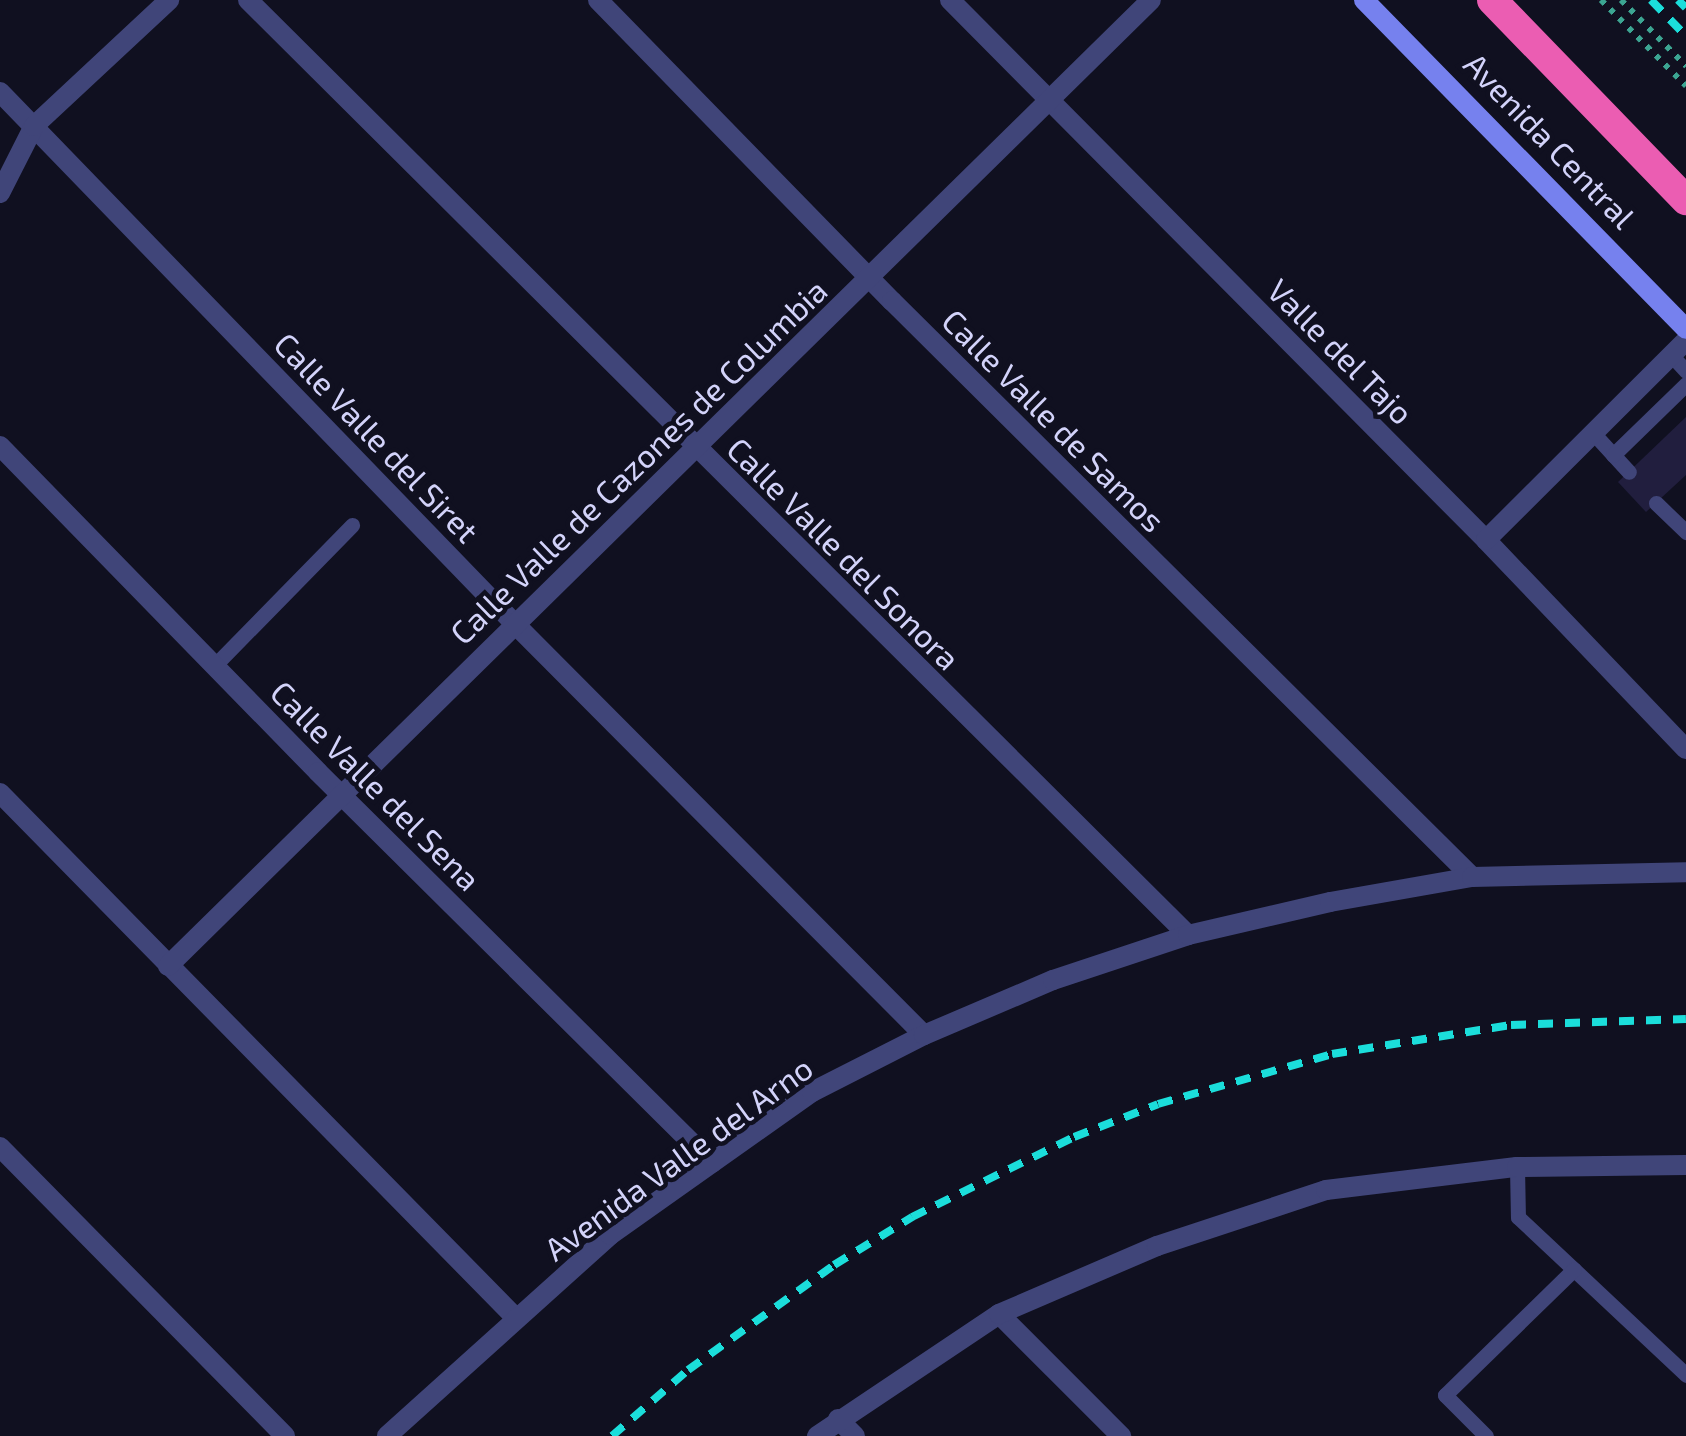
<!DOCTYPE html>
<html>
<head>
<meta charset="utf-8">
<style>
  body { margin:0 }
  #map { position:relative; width:1686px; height:1436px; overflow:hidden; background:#101020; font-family:"Exo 2",sans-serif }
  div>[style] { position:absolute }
  .building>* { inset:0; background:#211e3e }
  .path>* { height:6px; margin-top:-3px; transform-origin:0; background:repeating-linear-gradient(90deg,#3ca592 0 5px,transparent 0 13px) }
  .service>* { height:15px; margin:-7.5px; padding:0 7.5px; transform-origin:7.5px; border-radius:7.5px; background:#404579 }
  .minor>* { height:20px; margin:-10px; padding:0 10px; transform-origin:10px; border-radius:10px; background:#404579 }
  .tertiary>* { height:20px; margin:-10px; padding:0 10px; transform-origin:10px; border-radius:10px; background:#404579 }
  .secondary>* { height:20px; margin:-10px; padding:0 10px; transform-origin:10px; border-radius:10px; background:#7681ee }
  .motorway>* { height:30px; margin:-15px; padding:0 15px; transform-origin:15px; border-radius:15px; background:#eb5db2 }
  .rail>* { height:8px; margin-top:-4px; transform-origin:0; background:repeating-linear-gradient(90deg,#1bdedb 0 15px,transparent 0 27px) }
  span { translate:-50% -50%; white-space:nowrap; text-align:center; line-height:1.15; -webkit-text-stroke:9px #101020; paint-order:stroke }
  .street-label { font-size:32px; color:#d3d3fa }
</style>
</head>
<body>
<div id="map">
  <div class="building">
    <i style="clip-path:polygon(1686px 417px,1686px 475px,1646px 512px,1618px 482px)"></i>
  </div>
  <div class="path">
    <i style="left:1601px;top:0;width:121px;rotate:45.3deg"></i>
    <i style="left:1621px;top:0;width:93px;rotate:45.4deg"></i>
  </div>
  <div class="service">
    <i style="left:1672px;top:356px;width:21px;rotate:47deg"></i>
    <i style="left:1595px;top:435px;width:50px;rotate:47.4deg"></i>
    <i style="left:1613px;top:455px;width:102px;rotate:-44.2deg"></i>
    <i style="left:1656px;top:503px;width:42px;rotate:44deg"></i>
    <i style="left:215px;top:665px;width:196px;rotate:-45.6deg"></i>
    <i style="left:1517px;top:1167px;width:50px;rotate:88.9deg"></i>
    <i style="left:1518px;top:1217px;width:231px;rotate:43.2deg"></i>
    <i style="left:1486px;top:1436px;width:58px;rotate:-135deg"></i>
    <i style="left:1445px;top:1395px;width:180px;rotate:-44.3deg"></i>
  </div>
  <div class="minor">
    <i style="left:248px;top:0;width:1326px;rotate:44.85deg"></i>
    <i style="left:598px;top:0;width:421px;rotate:45.7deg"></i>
    <i style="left:892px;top:301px;width:817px;rotate:44.8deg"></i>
    <i style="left:950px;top:0;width:761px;rotate:45.21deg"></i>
    <i style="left:1486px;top:540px;width:289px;rotate:46.3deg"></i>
    <i style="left:0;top:92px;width:739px;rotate:45.93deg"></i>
    <i style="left:514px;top:623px;width:581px;rotate:45.14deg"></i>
    <i style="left:0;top:193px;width:75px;rotate:-63.1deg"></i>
    <i style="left:34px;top:126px;width:185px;rotate:-43deg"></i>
    <i style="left:0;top:446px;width:455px;rotate:45.7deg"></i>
    <i style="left:318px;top:772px;width:555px;rotate:44.78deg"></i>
    <i style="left:1486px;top:540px;width:282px;rotate:-44.9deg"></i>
    <i style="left:0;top:793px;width:736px;rotate:45.5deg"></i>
    <i style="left:168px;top:966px;width:1378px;rotate:-44.5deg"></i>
    <i style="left:0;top:1147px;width:406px;rotate:45.4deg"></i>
    <i style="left:999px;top:1314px;width:173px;rotate:45deg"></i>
    <i style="left:838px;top:1419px;width:24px;rotate:45deg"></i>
    <i style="left:817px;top:1436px;width:219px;rotate:-33.8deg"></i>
    <i style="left:999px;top:1314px;width:172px;rotate:-23.3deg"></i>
    <i style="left:1157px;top:1246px;width:178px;rotate:-18.3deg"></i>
    <i style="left:1326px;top:1190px;width:192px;rotate:-6.9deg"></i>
    <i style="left:1517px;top:1167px;width:169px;rotate:-0.7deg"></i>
  </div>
  <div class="tertiary">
    <i style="left:387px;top:1436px;width:300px;rotate:-42deg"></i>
    <i style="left:610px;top:1235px;width:247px;rotate:-35.3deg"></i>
    <i style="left:812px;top:1092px;width:126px;rotate:-27deg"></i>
    <i style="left:924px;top:1035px;width:140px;rotate:-23.1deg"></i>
    <i style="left:1053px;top:980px;width:142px;rotate:-18.4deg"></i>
    <i style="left:1188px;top:935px;width:146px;rotate:-13.1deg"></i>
    <i style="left:1330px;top:902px;width:144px;rotate:-10deg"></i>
    <i style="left:1472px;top:877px;width:214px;rotate:-1.3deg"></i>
  </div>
  <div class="secondary">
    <i style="left:1364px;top:0;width:460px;rotate:45.6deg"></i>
  </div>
  <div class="motorway">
    <i style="left:1492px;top:0;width:279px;rotate:45.9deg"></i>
  </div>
  <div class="rail">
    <i style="left:1651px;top:0;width:50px;rotate:45.8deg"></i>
    <i style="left:1678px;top:0;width:11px;rotate:45deg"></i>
    <i style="left:612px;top:1436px;width:101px;rotate:-41deg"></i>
    <i style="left:688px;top:1370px;width:180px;rotate:-35.7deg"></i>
    <i style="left:834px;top:1265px;width:92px;rotate:-31.6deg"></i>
    <i style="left:912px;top:1217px;width:181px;rotate:-26.3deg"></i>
    <i style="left:1074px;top:1137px;width:90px;rotate:-21.4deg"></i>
    <i style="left:1158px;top:1104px;width:181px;rotate:-16deg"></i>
    <i style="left:1332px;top:1054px;width:181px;rotate:-9.2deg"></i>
    <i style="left:1511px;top:1025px;width:175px;rotate:-2deg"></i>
  </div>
  <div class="street-label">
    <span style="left:1550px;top:140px;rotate:46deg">Avenida Central</span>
    <span style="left:1341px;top:351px;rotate:45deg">Valle del Tajo</span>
    <span style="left:1054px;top:420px;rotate:45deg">Calle Valle de Samos</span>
    <span style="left:377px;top:437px;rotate:46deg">Calle Valle del Siret</span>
    <span style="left:638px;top:461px;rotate:-44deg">Calle Valle de Cazones de Columbia</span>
    <span style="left:844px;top:553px;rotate:45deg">Calle Valle del Sonora</span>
    <span style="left:376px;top:785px;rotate:45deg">Calle Valle del Sena</span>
    <span style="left:678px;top:1158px;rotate:-36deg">Avenida Valle del Arno</span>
  </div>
</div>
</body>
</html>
